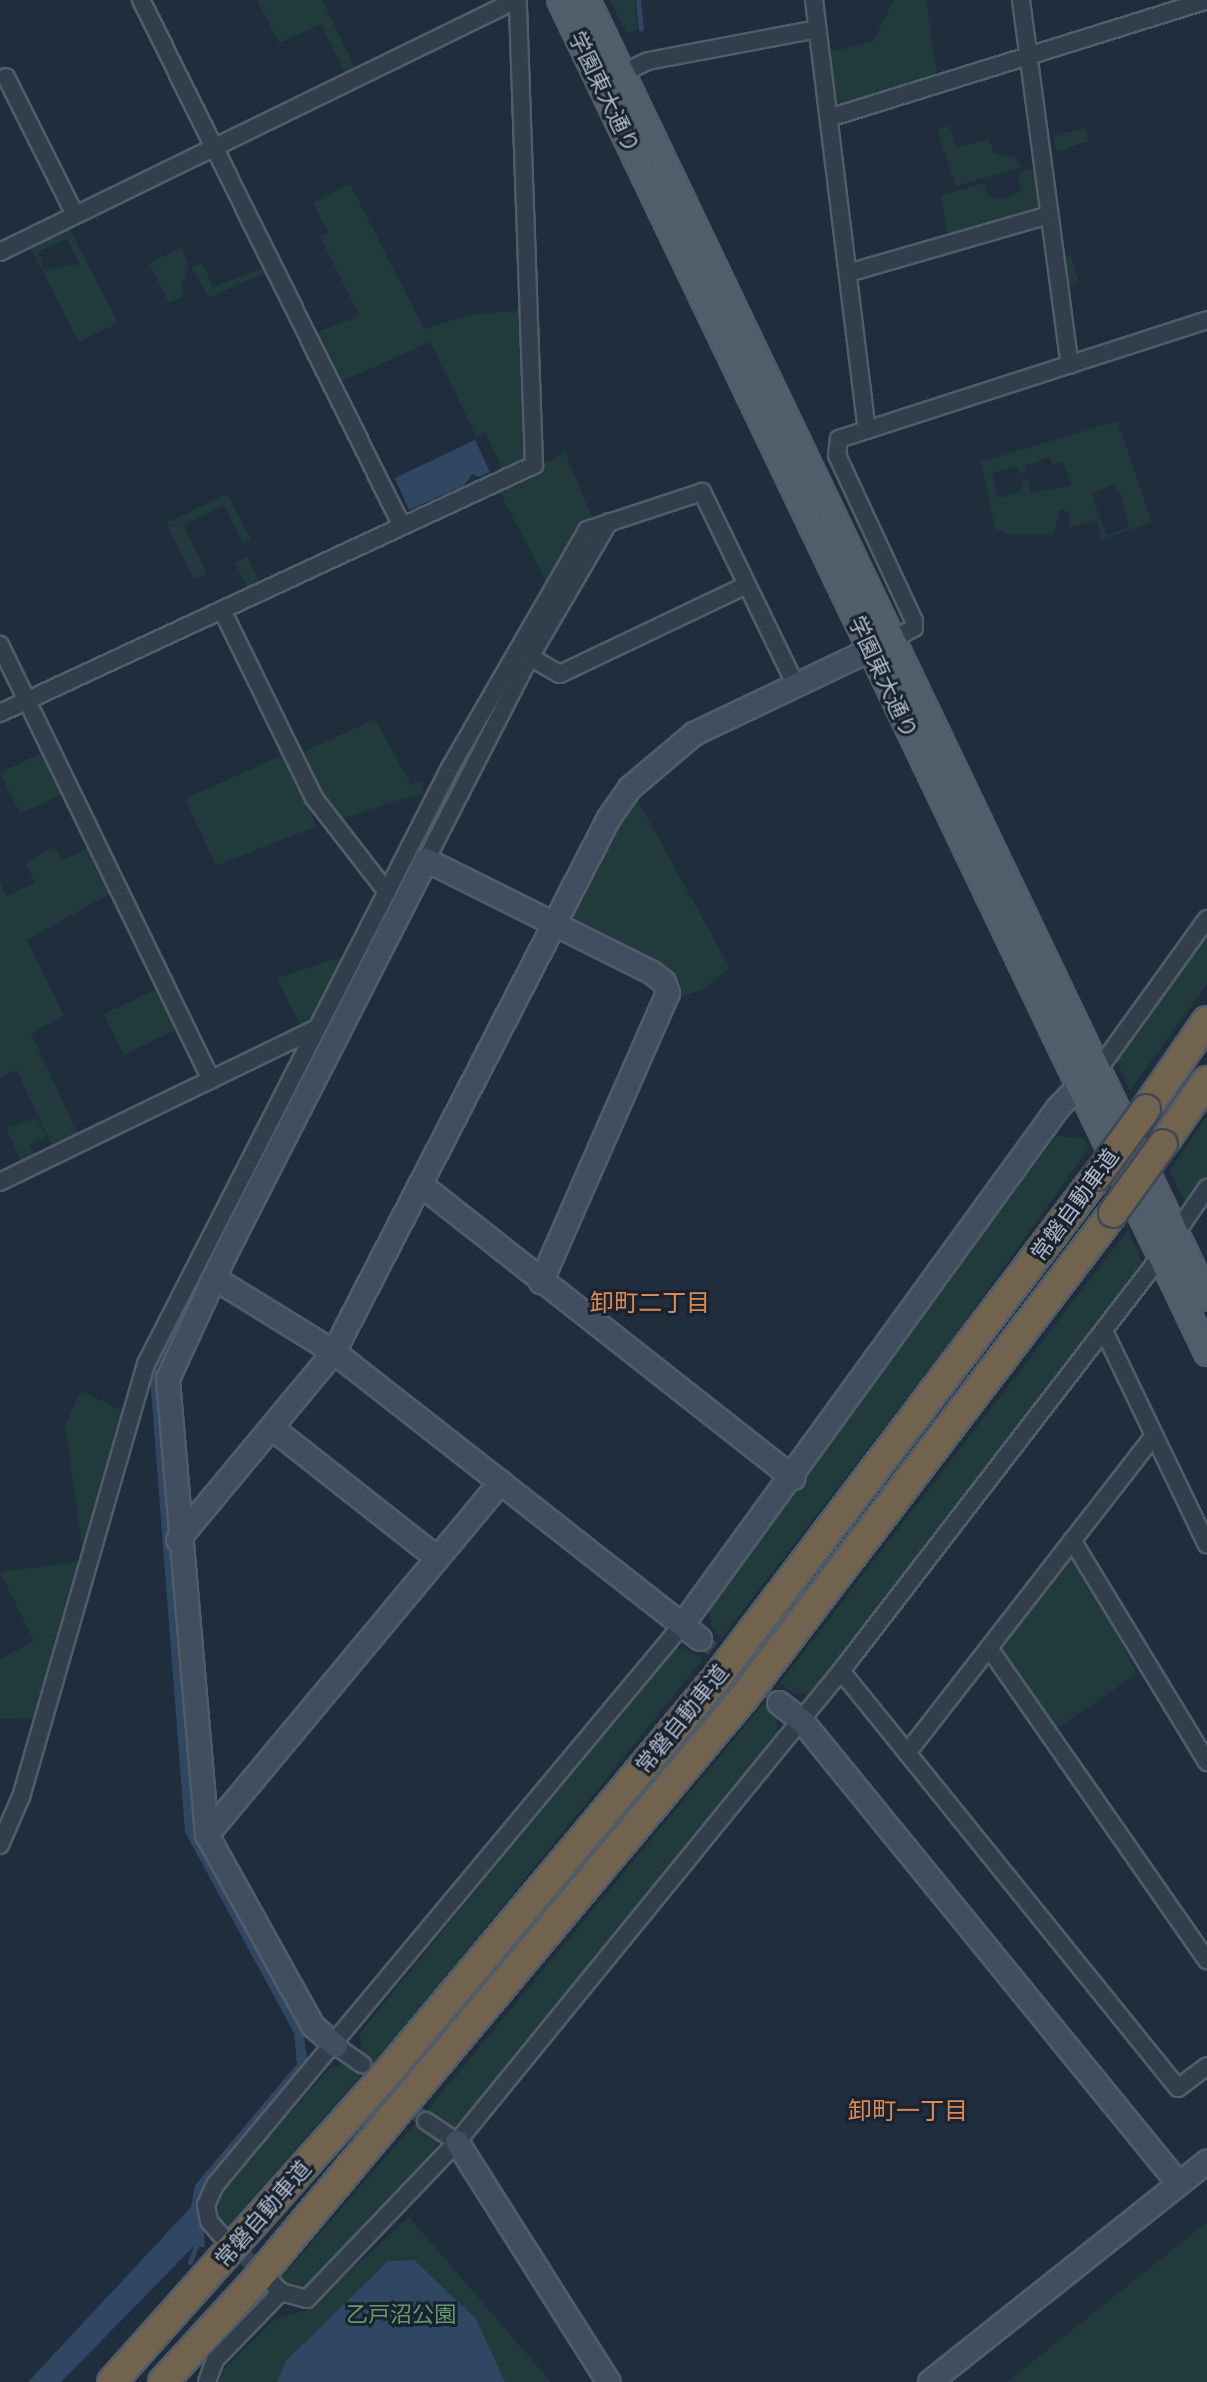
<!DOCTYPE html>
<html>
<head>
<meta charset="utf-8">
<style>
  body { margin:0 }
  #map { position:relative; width:1207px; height:2382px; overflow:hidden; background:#1f2d3c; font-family:Rubik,"Noto Sans JP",sans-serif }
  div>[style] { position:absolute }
  .green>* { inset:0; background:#213b3d }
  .water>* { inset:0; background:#2f4763 }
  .stream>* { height:5px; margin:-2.5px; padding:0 2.5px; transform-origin:2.5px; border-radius:2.5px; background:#2f4763 }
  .street-tunnel>* { height:16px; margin-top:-8px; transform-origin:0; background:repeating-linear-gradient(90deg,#344251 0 16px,transparent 0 24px) }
  .roads { filter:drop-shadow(2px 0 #515c69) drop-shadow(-2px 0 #515c69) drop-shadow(0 2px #515c69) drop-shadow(0 -2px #515c69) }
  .street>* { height:16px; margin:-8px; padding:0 8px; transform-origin:8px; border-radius:8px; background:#333e4c }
  .secondary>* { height:22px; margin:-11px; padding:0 11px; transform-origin:11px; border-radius:11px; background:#414e5f }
  .primary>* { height:24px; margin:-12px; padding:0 12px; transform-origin:12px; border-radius:12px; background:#515e6c }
  .highway>* { height:28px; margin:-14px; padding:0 14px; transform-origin:14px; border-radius:14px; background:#72634f }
  .bridges { filter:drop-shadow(2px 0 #3e4956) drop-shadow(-2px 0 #3e4956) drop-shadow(0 2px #3e4956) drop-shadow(0 -2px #3e4956) }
  .highway-bridge>* { height:28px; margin:-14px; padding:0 14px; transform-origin:14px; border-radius:14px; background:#72634f }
  span { translate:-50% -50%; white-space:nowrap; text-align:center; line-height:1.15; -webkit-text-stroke:6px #192330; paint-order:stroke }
  .street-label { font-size:22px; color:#aeb9c8 }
  .park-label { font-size:22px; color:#639b6d }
  .neighbourhood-label { font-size:24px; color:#de8953 }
</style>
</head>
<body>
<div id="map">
  <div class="green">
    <i style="clip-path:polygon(257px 0,322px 0,356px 69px,346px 74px,321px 24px,279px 43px)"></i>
    <i style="clip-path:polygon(609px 0,635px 0,638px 30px,627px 33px)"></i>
    <i style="clip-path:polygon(894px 0,926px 0,937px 77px,839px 110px,834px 106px,827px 53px,873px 41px)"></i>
    <i style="clip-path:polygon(949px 126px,956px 148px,989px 139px,994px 154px,1015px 157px,1022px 167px,956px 186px,937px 130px)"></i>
    <i style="clip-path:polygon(1085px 128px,1088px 141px,1057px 152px,1053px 137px)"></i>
    <i style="clip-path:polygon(evenodd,1034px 168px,1042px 193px,1036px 211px,948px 238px,941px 196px,1034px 168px,1018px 173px,1021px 191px,1003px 199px,987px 196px,984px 183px,1018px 173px)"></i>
    <i style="clip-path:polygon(350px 184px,424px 329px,469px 315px,522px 310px,527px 455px,523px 462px,504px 473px,485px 431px,476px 436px,430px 342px,338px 383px,314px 334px,359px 315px,320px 237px,328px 232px,313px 203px)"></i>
    <i style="clip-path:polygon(evenodd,68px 226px,118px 323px,79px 342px,29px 244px,68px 226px,67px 239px,80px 264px,45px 270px,37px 252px,67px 239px)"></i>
    <i style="clip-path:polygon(181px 248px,189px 264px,181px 287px,184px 296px,169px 303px,149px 263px)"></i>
    <i style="clip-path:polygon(1071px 256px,1079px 283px,1064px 288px,1061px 259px)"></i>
    <i style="clip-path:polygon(202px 263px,213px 287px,267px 266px,268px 271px,209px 298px,192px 268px)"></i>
    <i style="clip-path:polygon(evenodd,1117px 421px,1152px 522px,1102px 539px,1096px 520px,1070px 527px,1068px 511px,1061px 510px,1053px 534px,1007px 534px,995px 528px,981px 462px,1117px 421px,1049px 457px,1052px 465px,1063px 462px,1072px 486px,1031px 492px,1028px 479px,1022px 481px,1022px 491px,997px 498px,992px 473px,1017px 466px,1020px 474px,1026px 472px,1025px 466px,1049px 457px,1117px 421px,1113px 485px,1120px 492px,1129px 527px,1107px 535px,1091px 494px,1113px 485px)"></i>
    <i style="clip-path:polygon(565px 453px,592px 516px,548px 585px,497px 487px)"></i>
    <i style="clip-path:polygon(227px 494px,251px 539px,243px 543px,224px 505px,183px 525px,207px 574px,194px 579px,166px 523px)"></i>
    <i style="clip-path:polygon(247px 557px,260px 583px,248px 589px,235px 563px)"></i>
    <i style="clip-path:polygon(375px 719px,411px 785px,421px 781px,424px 792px,335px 821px,299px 754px)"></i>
    <i style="clip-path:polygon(43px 752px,63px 794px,20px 814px,0 773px)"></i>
    <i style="clip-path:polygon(282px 755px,317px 826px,216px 866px,185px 799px)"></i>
    <i style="clip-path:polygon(633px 792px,730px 968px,705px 988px,674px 1000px,562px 921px)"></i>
    <i style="clip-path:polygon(54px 847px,63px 860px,88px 848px,111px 893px,27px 940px,64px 1016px,31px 1033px,79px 1137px,53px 1149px,17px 1070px,0 1078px,0 883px,7px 896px,35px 883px,25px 862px)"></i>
    <i style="clip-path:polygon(1207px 933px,1207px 984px,1130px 1091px,1117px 1062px)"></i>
    <i style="clip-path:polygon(349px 954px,313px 1022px,301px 1027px,277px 978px)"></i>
    <i style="clip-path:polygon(158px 988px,178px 1029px,124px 1055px,104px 1014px)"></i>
    <i style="clip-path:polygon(1207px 1116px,1207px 1178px,1185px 1202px,1169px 1171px)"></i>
    <i style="clip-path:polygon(37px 1118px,46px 1137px,29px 1145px,35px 1157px,22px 1162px,6px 1128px)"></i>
    <i style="clip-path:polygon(1056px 1136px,1083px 1138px,1089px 1148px,954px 1337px,721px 1639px,711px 1626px,708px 1605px)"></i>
    <i style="clip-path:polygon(1128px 1230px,1144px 1266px,816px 1693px,794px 1694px,780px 1683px)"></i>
    <i style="clip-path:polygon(81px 1391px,125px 1412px,84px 1561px,35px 1718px,0 1719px,0 1659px,34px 1641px,0 1572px,84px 1561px,65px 1425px)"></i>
    <i style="clip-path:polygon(1072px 1546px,1137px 1674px,1054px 1730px,994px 1648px)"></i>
    <i style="clip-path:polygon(683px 1648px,704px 1658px,374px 2065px,361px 2054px,360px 2033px,671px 1650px)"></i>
    <i style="clip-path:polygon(763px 1704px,776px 1717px,779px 1737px,467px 2118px,455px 2128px,443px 2127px,425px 2113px)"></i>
    <i style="clip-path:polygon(343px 2064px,364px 2072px,225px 2229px,217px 2219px,218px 2194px,330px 2068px)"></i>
    <i style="clip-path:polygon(419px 2119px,437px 2139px,437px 2153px,309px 2287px,289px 2290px,279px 2280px)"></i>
    <i style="clip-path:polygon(409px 2217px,551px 2382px,219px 2382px,225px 2368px,275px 2319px,306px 2311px)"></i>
    <i style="clip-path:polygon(1207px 2223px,1207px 2382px,1007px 2382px,1176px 2247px)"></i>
  </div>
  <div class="water">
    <i style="clip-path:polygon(475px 440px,490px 472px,479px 477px,472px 474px,465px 485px,409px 510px,395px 478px)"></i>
    <i style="clip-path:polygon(568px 574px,163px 1367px,197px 1831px,303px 2028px,308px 2067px,202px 2208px,205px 2247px,193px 2247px,61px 2382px,28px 2382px,191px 2207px,195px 2185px,297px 2064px,294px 2033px,185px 1832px,150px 1377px,502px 683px)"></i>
    <i style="clip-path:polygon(414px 2260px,476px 2319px,505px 2382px,277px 2382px,286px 2361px,388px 2261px)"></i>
  </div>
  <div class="stream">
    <i style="left:638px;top:0;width:29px;rotate:84deg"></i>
    <i style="left:190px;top:2262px;width:22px;rotate:-69deg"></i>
  </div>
  <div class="street-tunnel">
    <i style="left:700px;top:1639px;width:102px;rotate:39deg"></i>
    <i style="left:362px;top:2064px;width:86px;rotate:41.7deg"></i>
    <i style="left:228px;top:2241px;width:52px;rotate:43.5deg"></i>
  </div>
  <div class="roads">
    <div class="street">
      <i style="left:141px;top:0;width:587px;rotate:63.61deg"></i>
      <i style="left:814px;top:0;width:432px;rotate:83deg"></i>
      <i style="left:1021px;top:0;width:368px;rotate:82.4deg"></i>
      <i style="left:6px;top:77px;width:154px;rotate:63.4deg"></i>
      <i style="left:613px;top:78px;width:39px;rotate:-26deg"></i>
      <i style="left:648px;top:61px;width:172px;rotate:-10.7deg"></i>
      <i style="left:829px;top:118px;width:396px;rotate:-17.3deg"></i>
      <i style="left:0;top:252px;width:574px;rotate:-26.03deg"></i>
      <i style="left:848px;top:273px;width:209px;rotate:-16.1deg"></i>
      <i style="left:222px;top:610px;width:209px;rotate:63.9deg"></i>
      <i style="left:314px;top:798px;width:119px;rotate:52.2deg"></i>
      <i style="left:894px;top:639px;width:23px;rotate:-29deg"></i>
      <i style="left:914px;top:628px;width:7px;rotate:-90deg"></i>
      <i style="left:914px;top:621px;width:183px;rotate:-114.9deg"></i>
      <i style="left:837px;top:455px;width:16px;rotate:-83deg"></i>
      <i style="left:839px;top:439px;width:387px;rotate:-17.9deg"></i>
      <i style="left:0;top:645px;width:483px;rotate:64.1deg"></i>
      <i style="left:530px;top:657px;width:34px;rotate:30deg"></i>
      <i style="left:560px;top:674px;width:207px;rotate:-25.5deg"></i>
      <i style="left:0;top:713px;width:589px;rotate:-24.91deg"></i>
      <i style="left:534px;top:465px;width:465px;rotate:-92deg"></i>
      <i style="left:426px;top:860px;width:228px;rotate:-62.9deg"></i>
      <i style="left:530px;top:657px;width:156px;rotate:-59.7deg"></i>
      <i style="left:1098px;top:1070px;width:186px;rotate:-54.2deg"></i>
      <i style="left:0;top:1182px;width:352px;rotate:-25.9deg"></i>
      <i style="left:1176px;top:1233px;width:55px;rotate:-55.4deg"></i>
      <i style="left:1104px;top:1331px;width:237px;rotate:64.3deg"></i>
      <i style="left:1072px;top:1540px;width:260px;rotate:58.7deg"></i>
      <i style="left:989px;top:1648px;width:381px;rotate:55.1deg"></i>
      <i style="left:841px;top:1671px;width:536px;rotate:51.06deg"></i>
      <i style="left:1178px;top:2088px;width:36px;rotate:-37deg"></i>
      <i style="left:907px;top:1753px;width:402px;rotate:-52.1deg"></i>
      <i style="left:0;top:1845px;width:52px;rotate:-66.4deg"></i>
      <i style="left:21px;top:1797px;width:451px;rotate:-73.9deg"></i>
      <i style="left:146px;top:1364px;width:671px;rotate:-62.98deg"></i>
      <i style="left:451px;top:766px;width:272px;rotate:-60deg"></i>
      <i style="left:587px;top:530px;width:121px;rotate:-18.3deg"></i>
      <i style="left:702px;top:492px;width:216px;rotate:64.1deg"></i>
      <i style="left:336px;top:2046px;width:32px;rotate:35deg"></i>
      <i style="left:426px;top:2121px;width:37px;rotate:34deg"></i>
      <i style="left:221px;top:2235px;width:18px;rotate:-131deg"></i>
      <i style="left:209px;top:2221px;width:16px;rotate:-101deg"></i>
      <i style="left:206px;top:2205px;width:22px;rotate:-66deg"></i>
      <i style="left:215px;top:2185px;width:731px;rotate:-50.16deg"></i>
      <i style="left:272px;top:2283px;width:13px;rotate:45deg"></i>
      <i style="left:281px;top:2292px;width:27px;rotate:15deg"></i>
      <i style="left:307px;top:2299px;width:217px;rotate:-46.3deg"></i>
      <i style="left:457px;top:2142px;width:608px;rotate:-50.81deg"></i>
      <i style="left:841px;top:1671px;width:523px;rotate:-52.38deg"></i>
      <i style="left:207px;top:2382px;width:23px;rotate:-70deg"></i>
      <i style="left:215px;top:2360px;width:95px;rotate:-45.9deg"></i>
    </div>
    <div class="secondary">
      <i style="left:421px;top:1185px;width:474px;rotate:38.2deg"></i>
      <i style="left:214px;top:1278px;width:141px;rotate:31.7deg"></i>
      <i style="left:334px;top:1352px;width:465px;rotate:38.1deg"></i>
      <i style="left:272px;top:1428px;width:210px;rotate:38.2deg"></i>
      <i style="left:178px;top:1540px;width:244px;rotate:-50.3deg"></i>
      <i style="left:334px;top:1352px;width:601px;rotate:-62.75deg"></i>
      <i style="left:609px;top:818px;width:37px;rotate:-55deg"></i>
      <i style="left:630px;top:788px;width:84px;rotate:-40.2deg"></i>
      <i style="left:694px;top:734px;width:214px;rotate:-25.5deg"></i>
      <i style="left:683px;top:1624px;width:638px;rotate:-53.99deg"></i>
      <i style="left:1058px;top:1108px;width:30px;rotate:-46deg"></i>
      <i style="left:779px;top:1703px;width:28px;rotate:38deg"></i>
      <i style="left:801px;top:1720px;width:598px;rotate:50.83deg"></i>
      <i style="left:207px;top:1835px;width:459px;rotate:-50.2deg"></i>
      <i style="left:336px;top:2046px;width:30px;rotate:-139deg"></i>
      <i style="left:313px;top:2026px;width:218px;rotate:-119deg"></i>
      <i style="left:207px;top:1835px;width:458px;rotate:-94.9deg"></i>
      <i style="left:168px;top:1379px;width:136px;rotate:-65.3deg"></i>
      <i style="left:225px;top:1255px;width:443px;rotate:-63deg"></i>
      <i style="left:426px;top:860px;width:251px;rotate:26.5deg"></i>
      <i style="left:651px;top:972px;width:16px;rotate:38deg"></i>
      <i style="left:664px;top:982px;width:12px;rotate:70deg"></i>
      <i style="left:668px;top:993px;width:316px;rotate:113.7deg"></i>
      <i style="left:457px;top:2142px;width:284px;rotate:57.7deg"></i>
      <i style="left:930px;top:2382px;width:354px;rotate:-38.5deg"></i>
    </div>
    <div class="primary">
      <i style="left:560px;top:0;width:1500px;rotate:64.44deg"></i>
      <i style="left:587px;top:0;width:1438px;rotate:64.47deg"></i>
    </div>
    <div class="highway">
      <i style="left:1146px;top:1109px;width:107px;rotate:-55.3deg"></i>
      <i style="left:1163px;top:1144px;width:77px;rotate:-55.1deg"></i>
      <i style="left:112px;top:2382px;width:416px;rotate:-48.3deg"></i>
      <i style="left:389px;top:2071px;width:510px;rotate:-50.17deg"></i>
      <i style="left:716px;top:1679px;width:631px;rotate:-52.86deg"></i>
      <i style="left:163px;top:2382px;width:138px;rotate:-47.6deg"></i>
      <i style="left:256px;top:2280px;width:762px;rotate:-50.06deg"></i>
      <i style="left:745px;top:1696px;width:607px;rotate:-52.7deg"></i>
    </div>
  </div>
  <div class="bridges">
    <div class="highway-bridge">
      <i style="left:1097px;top:1176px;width:83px;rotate:-53.8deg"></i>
      <i style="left:1113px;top:1213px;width:85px;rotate:-54.1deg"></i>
    </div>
  </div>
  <div class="street-label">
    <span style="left:604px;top:92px;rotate:64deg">学園東大通り</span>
    <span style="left:883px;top:677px;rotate:65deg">学園東大通り</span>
    <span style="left:1075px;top:1205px;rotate:-54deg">常磐自動車道</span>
    <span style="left:682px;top:1719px;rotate:-51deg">常磐自動車道</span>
    <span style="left:263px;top:2214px;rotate:-49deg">常磐自動車道</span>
  </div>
  <div class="park-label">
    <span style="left:401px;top:2315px">乙戸沼公園</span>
  </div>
  <div class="neighbourhood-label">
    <span style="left:650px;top:1304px">卸町二丁目</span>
    <span style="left:908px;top:2112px">卸町一丁目</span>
  </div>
</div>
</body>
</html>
